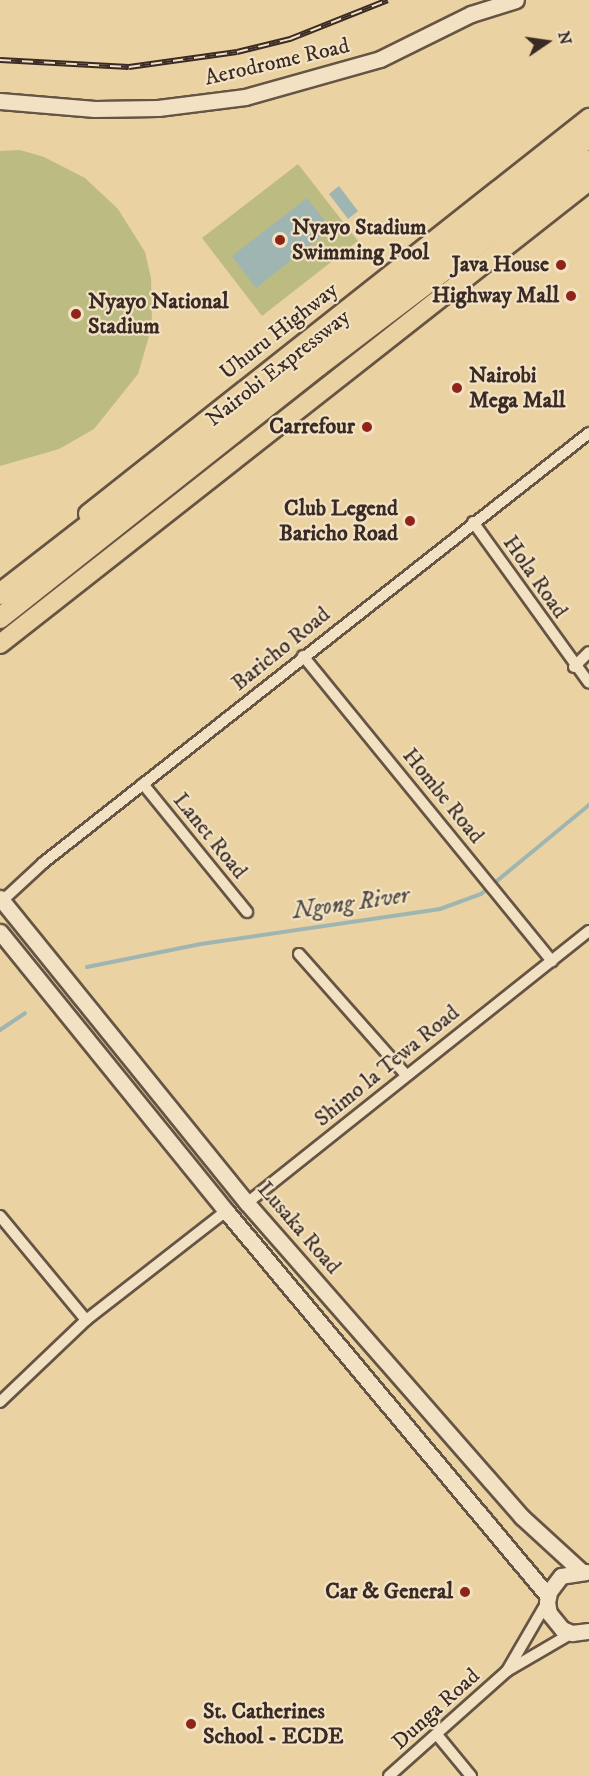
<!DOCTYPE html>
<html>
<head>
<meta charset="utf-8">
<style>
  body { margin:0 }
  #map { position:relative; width:589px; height:1776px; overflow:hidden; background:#ebd2a2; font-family:"IM FELL DW Pica",serif }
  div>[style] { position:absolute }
  .green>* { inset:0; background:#bcbb82 }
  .water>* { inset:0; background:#9eb5b2 }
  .stream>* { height:4px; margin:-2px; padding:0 2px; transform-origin:2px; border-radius:2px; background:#9eb5b2 }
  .roads { filter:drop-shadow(2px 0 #665444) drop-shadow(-2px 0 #665444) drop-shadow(0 2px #665444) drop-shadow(0 -2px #665444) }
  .minor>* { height:10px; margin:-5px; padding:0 5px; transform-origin:5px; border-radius:5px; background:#f2e2c3 }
  .secondary>* { height:15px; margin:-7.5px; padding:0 7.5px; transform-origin:7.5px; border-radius:7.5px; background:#f2e2c3 }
  .trunk>* { height:18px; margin:-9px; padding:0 9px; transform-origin:9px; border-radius:9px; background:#ebd2a2 }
  .motorway>* { height:20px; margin:-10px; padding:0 10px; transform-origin:10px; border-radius:10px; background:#ebd2a2 }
  .rail>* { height:6px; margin-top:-3px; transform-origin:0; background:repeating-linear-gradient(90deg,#f2e2c3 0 11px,#392a25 0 22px); box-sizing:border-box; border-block:2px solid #392a25 }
  .dots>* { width:16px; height:16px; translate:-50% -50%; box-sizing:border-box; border:3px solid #f2e2c3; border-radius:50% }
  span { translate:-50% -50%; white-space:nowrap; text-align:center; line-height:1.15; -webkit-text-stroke:4.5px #f2e2c3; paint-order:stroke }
  .street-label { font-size:22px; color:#392a25 }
  .poi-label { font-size:22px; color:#392a25; font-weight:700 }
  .left { translate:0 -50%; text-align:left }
  .right { translate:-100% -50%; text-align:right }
  .water-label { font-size:24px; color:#524d48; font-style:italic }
  .north { position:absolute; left:517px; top:12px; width:60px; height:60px; -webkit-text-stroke:4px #f2e2c3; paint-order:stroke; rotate:77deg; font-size:16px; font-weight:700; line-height:24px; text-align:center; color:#392a25 }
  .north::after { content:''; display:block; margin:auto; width:21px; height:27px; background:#392a25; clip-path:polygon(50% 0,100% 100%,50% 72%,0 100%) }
</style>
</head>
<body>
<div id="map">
  <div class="green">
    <i style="clip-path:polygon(20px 150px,44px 157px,85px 178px,118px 209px,145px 252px,151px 278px,152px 326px,138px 374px,94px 429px,59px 449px,0 466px,0 151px)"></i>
    <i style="clip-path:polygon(298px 164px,358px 241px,262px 316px,202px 238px)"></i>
  </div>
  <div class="water">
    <i style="clip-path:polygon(339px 186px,358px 211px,348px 219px,329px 194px)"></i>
    <i style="clip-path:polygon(307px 198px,331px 229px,256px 288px,232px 256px)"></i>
  </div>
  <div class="stream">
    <i style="left:87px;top:967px;width:116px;rotate:-11.4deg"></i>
    <i style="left:201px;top:944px;width:242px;rotate:-8.3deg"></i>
    <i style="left:440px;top:909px;width:44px;rotate:-20.1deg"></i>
    <i style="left:481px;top:894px;width:140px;rotate:-39.5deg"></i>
    <i style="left:0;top:1030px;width:30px;rotate:-34deg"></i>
  </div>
  <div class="roads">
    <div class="minor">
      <i style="left:473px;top:522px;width:198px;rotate:54.2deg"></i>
      <i style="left:303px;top:656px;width:394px;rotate:50.8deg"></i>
      <i style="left:574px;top:667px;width:21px;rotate:-45deg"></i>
      <i style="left:143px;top:784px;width:165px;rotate:50.9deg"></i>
      <i style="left:2px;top:901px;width:56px;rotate:-42.8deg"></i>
      <i style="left:43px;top:863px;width:695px;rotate:-38.22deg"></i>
      <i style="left:299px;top:954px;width:160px;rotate:48.5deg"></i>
      <i style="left:247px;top:1203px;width:437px;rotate:-38.5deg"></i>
      <i style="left:0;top:1216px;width:135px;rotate:50.4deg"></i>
      <i style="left:0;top:1402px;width:119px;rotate:-43.6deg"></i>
      <i style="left:86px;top:1320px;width:177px;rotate:-37.9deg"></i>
      <i style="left:507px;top:1671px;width:80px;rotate:-59.9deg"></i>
      <i style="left:438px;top:1736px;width:52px;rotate:50.5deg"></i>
      <i style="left:389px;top:1776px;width:158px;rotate:-41.7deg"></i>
      <i style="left:507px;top:1671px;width:75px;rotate:-30.3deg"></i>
    </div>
    <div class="secondary">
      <i style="left:0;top:101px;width:95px;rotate:4.8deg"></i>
      <i style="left:95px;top:109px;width:63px;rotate:-0.9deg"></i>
      <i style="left:158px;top:108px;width:88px;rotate:-7.2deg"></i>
      <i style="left:245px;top:97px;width:140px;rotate:-15.7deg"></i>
      <i style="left:380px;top:59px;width:102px;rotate:-26.3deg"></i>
      <i style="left:471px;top:14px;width:47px;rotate:-17.3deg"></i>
      <i style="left:0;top:898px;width:392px;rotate:51deg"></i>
      <i style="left:247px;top:1203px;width:417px;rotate:48.8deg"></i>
      <i style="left:522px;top:1517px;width:80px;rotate:42.5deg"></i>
      <i style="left:0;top:932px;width:359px;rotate:51deg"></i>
      <i style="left:226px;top:1211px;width:502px;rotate:50.09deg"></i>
      <i style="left:586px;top:1572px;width:25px;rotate:171deg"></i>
      <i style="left:561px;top:1576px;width:20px;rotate:127deg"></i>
      <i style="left:549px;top:1592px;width:10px;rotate:101deg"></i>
      <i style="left:547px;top:1602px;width:11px;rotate:80deg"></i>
      <i style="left:549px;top:1613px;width:21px;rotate:51deg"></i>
      <i style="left:562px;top:1629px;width:11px;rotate:22deg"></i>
      <i style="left:572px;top:1633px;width:17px;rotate:-7deg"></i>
    </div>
    <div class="trunk">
      <i style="left:88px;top:514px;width:639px;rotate:-38.32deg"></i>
      <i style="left:0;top:644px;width:749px;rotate:-38.17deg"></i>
    </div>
    <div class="motorway">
      <i style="left:0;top:594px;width:745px;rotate:-37.81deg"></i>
      <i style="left:0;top:618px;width:406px;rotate:-38.4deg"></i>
      <i style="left:318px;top:366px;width:340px;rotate:-37.2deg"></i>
    </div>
  </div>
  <div class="rail">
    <i style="left:0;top:60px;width:129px;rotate:3.1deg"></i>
    <i style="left:129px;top:67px;width:109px;rotate:-7.9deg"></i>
    <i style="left:237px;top:52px;width:55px;rotate:-13.8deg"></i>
    <i style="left:290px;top:39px;width:105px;rotate:-21.7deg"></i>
  </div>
  <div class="dots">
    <i style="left:280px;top:240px;background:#8f2418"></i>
    <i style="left:561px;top:265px;background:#8f2418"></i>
    <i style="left:571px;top:296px;background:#8f2418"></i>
    <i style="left:76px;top:314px;background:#8f2418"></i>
    <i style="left:457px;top:388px;background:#8f2418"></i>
    <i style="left:367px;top:427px;background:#8f2418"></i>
    <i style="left:410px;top:521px;background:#8f2418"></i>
    <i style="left:465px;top:1592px;background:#8f2418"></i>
    <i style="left:191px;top:1724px;background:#8f2418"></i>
  </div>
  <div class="street-label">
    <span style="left:277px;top:62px;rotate:-13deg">Aerodrome Road</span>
    <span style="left:279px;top:331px;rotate:-38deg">Uhuru Highway</span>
    <span style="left:278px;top:368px;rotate:-38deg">Nairobi Expressway</span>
    <span style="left:535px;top:577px;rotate:55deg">Hola Road</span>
    <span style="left:281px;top:649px;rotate:-39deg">Baricho Road</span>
    <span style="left:443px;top:796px;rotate:51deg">Hombe Road</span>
    <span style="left:210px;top:836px;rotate:51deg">Lanet Road</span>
    <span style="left:387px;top:1066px;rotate:-39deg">Shimo la Tewa Road</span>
    <span style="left:299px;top:1228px;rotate:49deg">Lusaka Road</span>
    <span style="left:436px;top:1709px;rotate:-42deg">Dunga Road</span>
  </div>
  <div class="poi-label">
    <span class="left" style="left:292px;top:240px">Nyayo Stadium<br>Swimming Pool</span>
    <span class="right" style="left:549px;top:265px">Java House</span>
    <span class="right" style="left:559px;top:296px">Highway Mall</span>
    <span class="left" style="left:88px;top:314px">Nyayo National<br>Stadium</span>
    <span class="left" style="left:469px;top:388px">Nairobi<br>Mega Mall</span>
    <span class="right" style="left:355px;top:427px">Carrefour</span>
    <span class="right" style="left:398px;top:521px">Club Legend<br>Baricho Road</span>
    <span class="right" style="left:453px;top:1592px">Car &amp; General</span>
    <span class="left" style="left:203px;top:1724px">St. Catherines<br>School - ECDE</span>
  </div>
  <div class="water-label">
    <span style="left:351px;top:904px;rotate:-8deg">Ngong River</span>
  </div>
  <div class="north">N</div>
</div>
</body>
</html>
